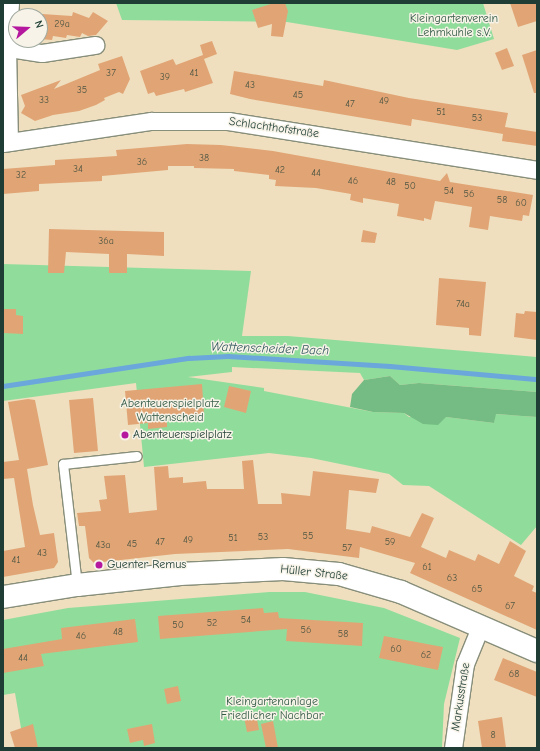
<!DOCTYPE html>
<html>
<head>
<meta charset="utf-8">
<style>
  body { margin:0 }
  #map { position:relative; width:540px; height:751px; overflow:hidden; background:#efdfbf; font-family:"Comic Neue",sans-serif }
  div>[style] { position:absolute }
  .green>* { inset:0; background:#90dd9b }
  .forest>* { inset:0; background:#74bc83 }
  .stream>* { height:4.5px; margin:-2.25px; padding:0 2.25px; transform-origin:2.25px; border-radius:2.25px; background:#6ca7dc }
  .building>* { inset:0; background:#e1a575 }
  .roads { filter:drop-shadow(1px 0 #878e7a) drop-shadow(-1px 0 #878e7a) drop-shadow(0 1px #878e7a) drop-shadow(0 -1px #878e7a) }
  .lane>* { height:9px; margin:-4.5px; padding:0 4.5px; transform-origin:4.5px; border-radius:4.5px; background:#fff }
  .street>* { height:17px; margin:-8.5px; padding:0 8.5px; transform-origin:8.5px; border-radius:8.5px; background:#fff }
  .secondary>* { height:22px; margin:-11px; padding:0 11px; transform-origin:11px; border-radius:11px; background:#fff }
  .dots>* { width:11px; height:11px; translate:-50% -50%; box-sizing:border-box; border:2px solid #f7f3e8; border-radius:50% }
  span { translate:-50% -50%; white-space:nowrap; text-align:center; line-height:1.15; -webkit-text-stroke:3px #f7f3e8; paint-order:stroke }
  .number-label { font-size:10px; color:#505744 }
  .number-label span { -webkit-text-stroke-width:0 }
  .park-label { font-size:12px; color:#365d49 }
  .street-label { font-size:12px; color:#1f3d34 }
  .poi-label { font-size:12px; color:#1f3d34 }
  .left { translate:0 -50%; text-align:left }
  .water-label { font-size:13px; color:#32585e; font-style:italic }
  .frame { position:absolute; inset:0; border:4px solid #1f3d34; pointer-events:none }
  .north { position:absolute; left:8px; top:8px; width:40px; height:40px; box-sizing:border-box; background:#f7f3e8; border:1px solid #a1aaa0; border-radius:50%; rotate:71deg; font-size:11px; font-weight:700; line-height:16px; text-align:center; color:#1f3d34 }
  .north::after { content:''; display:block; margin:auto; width:14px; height:18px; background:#b5179e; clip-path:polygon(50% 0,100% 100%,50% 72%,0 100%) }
</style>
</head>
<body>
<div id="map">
  <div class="green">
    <i style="clip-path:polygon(116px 3px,483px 3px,494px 39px,457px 50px,287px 22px,122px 20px)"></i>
    <i style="clip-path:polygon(3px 264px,251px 271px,242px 336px,288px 336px,537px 357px,537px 392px,419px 383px,400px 385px,390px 376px,364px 380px,360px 373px,232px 367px,232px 372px,188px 377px,264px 388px,264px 391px,373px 412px,404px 413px,409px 417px,446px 417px,494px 423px,495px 414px,537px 417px,537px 526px,521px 545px,429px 486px,403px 485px,389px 474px,311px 458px,269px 453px,144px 467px,136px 383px,3px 401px)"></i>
    <i style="clip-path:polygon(269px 592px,305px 592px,384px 608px,460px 638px,444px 704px,442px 748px,29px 748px,21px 728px,15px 693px,3px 695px,3px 620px,68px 608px)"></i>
  </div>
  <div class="forest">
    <i style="clip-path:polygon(390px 376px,400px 385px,419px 383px,537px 392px,537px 417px,496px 414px,494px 423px,446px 417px,438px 425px,423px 424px,404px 413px,373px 412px,350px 407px,352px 394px,364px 380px)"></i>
  </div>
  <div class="stream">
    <i style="left:3px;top:386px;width:188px;rotate:-8.6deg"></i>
    <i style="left:189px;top:358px;width:39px;rotate:-3deg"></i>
    <i style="left:228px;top:356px;width:162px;rotate:3.5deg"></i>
    <i style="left:390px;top:366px;width:148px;rotate:5.1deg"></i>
  </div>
  <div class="building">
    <i style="clip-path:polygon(274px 3px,285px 3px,288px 11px,283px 37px,271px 36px,272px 24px,258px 28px,252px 10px)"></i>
    <i style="clip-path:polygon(510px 3px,537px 3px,537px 21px,518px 27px)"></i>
    <i style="clip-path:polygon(73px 12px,89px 18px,93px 12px,108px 21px,96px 35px,88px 36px,82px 33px,80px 37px,67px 35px,66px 38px,53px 36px,52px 40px,40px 39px,42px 14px,72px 16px)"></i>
    <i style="clip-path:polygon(212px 41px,217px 54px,204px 59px,213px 83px,185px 92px,184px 89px,156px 96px,154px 92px,148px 94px,140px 71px,173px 59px,176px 65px,203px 55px,200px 45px)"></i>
    <i style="clip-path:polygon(507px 48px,514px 66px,502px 70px,495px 53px)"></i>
    <i style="clip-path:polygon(537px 50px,537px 93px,534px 93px,522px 55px)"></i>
    <i style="clip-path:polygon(122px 56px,130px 79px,123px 94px,119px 92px,104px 98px,105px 100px,96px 105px,79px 111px,53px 115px,35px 121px,21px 113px,25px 106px,21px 95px,61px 80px,54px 89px,100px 70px,98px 64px)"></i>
    <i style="clip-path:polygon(234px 71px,323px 86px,324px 80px,409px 98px,508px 113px,505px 127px,537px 132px,537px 146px,502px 141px,503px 134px,412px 119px,411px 126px,250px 99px,230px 94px)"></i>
    <i style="clip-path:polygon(187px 144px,221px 145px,273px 151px,440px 181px,447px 173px,450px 182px,533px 195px,529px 216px,523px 215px,522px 221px,490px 216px,488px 230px,469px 227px,472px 207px,435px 201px,431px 220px,424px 218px,424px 221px,397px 216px,399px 204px,363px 198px,363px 203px,350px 200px,351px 194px,316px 188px,275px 186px,276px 180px,269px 179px,269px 175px,234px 171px,234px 169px,194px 168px,194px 166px,168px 166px,168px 170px,102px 176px,102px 181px,39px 184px,39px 191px,3px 194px,3px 169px,55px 165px,55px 160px,117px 156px,116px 150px)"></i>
    <i style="clip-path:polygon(49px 229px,164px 232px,164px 256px,127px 254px,127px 273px,109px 273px,109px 254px,66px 252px,64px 273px,48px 273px)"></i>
    <i style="clip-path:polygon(363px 230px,377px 233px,375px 243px,361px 242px)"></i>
    <i style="clip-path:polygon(439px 278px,486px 282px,481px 336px,469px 335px,469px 328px,436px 325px)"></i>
    <i style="clip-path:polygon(4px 309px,16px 309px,16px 315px,23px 316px,23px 334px,3px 333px)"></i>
    <i style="clip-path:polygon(525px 311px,537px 312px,537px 340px,514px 337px,516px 313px,524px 314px)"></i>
    <i style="clip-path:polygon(202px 384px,204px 414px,167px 417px,167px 427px,148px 429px,148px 423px,128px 425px,125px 391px)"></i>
    <i style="clip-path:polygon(229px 386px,251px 391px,246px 413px,224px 407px)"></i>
    <i style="clip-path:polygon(93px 398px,98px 451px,74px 453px,69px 400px)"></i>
    <i style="clip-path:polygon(28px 399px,35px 400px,48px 465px,27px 469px,33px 505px,40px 535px,54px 533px,58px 562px,54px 568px,3px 577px,3px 551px,25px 547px,14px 478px,3px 479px,3px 462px,19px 460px,8px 402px)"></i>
    <i style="clip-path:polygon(253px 460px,258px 504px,282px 504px,281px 493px,310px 496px,313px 471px,379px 479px,376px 493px,349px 490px,346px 529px,370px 533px,372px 526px,410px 537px,422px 513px,434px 518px,421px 547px,446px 558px,449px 550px,475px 561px,478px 554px,499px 564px,510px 541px,526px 551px,514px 576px,534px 586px,532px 591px,537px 593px,537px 630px,410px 573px,415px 563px,360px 547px,359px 558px,288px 549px,175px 554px,94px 563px,89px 558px,85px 526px,79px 526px,77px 513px,101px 511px,99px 500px,107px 499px,104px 476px,125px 475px,129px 513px,157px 510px,154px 467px,168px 466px,169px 478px,183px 477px,183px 483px,206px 481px,207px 489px,244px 489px,242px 461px)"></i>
    <i style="clip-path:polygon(263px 608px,264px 613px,278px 612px,279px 618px,363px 623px,362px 646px,286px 641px,287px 629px,160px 639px,158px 616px)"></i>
    <i style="clip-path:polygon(135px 619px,138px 642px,41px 654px,44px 666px,3px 673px,3px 649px,62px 639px,61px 628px)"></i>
    <i style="clip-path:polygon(384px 636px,443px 647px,438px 670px,379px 658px)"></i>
    <i style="clip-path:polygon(503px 658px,537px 672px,537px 697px,494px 680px)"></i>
    <i style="clip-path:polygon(178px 686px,181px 701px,167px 704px,164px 689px)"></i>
    <i style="clip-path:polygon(256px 714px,259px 730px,247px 732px,244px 717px)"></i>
    <i style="clip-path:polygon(502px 717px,506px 748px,482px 748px,478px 721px)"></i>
    <i style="clip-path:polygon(273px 721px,278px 748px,266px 748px,261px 724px)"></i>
    <i style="clip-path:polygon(33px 724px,38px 748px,15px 748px,10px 732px)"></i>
    <i style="clip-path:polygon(152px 724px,155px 743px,144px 746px,143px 740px,130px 743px,127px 729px)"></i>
  </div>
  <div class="roads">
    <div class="lane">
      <i style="left:77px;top:585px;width:122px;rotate:-96.6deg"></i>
      <i style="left:63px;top:464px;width:74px;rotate:-6.2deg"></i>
    </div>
    <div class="street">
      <i style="left:3px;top:47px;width:39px;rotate:9deg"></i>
      <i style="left:42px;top:53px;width:54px;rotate:-8.6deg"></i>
      <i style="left:9px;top:142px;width:95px;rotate:-91.2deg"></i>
      <i style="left:7px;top:47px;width:44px;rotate:-86.1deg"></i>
      <i style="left:3px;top:143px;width:150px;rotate:-8.5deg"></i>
      <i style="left:151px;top:121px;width:77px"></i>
      <i style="left:228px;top:121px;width:313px;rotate:9deg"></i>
      <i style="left:453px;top:748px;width:85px;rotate:-81.9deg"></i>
      <i style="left:465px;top:664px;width:42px;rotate:-67.7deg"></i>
    </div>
    <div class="secondary">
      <i style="left:3px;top:597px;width:75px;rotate:-9.2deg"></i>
      <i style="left:77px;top:585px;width:104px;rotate:-6.1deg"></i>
      <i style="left:180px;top:574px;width:103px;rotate:-2.8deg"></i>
      <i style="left:283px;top:569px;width:56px;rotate:5.1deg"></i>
      <i style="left:339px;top:574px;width:65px;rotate:16.2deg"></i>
      <i style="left:401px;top:592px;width:148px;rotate:23.5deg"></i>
    </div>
  </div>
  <div class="dots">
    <i style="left:125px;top:435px;background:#b5179e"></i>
    <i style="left:99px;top:565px;background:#b5179e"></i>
  </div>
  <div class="number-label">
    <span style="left:62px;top:25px">29a</span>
    <span style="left:111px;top:74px">37</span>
    <span style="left:194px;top:74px">41</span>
    <span style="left:165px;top:78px">39</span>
    <span style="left:250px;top:86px">43</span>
    <span style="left:82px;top:91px">35</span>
    <span style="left:298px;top:96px">45</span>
    <span style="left:44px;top:101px">33</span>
    <span style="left:384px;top:102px">49</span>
    <span style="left:350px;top:105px">47</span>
    <span style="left:441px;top:113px">51</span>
    <span style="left:477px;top:119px">53</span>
    <span style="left:204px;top:159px">38</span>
    <span style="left:142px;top:163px">36</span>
    <span style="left:78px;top:170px">34</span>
    <span style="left:280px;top:171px">42</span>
    <span style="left:316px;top:174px">44</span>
    <span style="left:21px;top:176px">32</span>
    <span style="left:353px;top:182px">46</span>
    <span style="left:391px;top:183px">48</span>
    <span style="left:410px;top:187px">50</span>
    <span style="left:449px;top:192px">54</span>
    <span style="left:469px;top:195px">56</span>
    <span style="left:502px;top:201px">58</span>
    <span style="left:521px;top:204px">60</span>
    <span style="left:106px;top:242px">36a</span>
    <span style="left:463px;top:305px">74a</span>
    <span style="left:308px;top:537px">55</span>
    <span style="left:263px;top:538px">53</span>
    <span style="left:233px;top:539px">51</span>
    <span style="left:188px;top:541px">49</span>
    <span style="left:160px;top:543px">47</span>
    <span style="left:390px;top:543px">59</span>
    <span style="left:132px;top:545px">45</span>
    <span style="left:103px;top:546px">43a</span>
    <span style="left:347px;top:549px">57</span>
    <span style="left:42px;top:554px">43</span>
    <span style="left:16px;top:561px">41</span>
    <span style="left:427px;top:568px">61</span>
    <span style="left:452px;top:579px">63</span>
    <span style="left:477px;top:590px">65</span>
    <span style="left:510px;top:607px">67</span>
    <span style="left:246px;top:621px">54</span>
    <span style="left:212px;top:624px">52</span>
    <span style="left:178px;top:626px">50</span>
    <span style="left:306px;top:631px">56</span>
    <span style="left:118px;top:633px">48</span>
    <span style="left:343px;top:635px">58</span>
    <span style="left:81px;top:637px">46</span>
    <span style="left:396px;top:650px">60</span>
    <span style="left:426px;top:656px">62</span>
    <span style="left:23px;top:659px">44</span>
    <span style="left:514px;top:675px">68</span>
    <span style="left:493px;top:736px">8</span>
  </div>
  <div class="park-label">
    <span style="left:454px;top:26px">Kleingartenverein<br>Lehmkuhle s.V.</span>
    <span style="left:170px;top:411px">Abenteuerspielplatz<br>Wattenscheid</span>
    <span style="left:272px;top:709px">Kleingartenanlage<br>Friedlicher Nachbar</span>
  </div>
  <div class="street-label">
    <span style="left:274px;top:128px;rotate:8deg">Schlachthofstraße</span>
    <span style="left:314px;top:573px;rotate:6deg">Hüller Straße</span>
    <span style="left:461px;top:697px;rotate:-81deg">Markusstraße</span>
  </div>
  <div class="poi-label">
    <span class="left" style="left:133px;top:435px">Abenteuerspielplatz</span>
    <span class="left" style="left:107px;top:565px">Guenter Remus</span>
  </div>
  <div class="water-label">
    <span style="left:270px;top:349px;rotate:2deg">Wattenscheider Bach</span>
  </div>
  <div class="frame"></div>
  <div class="north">N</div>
</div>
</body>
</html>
